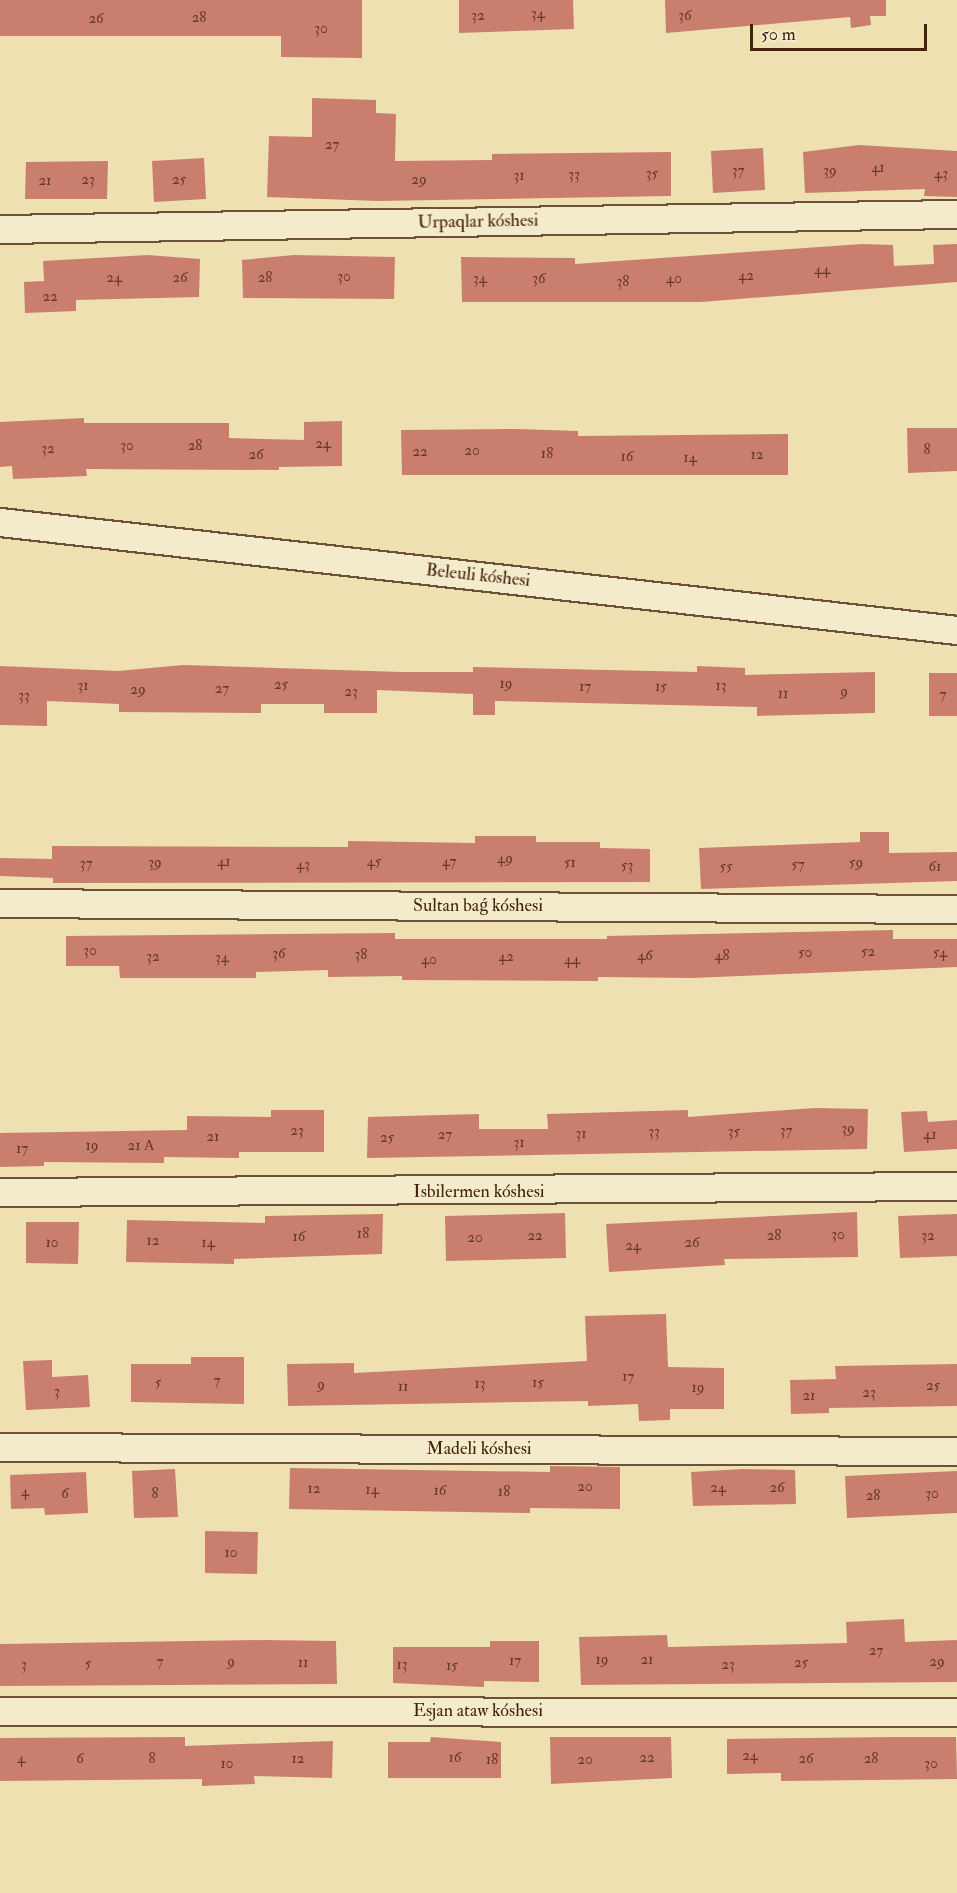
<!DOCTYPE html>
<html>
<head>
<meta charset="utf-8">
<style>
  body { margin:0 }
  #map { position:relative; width:957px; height:1893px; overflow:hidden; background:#eee0b1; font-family:"IM FELL Double Pica",serif }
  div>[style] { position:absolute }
  .building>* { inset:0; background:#ca7f6e }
  .roads { filter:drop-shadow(2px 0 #6e5238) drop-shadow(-2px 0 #6e5238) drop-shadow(0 2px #6e5238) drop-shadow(0 -2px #6e5238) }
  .minor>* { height:27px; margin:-13.5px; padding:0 13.5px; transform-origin:13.5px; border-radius:13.5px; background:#f4ebcc }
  span { translate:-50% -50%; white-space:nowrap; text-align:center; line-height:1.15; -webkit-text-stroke:4.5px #f4ebcc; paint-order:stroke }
  .number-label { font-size:15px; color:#663928 }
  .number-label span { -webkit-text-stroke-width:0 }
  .street-label { font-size:18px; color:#442210 }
  .scale { position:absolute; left:750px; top:24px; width:177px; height:27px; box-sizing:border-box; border:3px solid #442210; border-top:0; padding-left:8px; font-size:18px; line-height:21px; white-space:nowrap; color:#442210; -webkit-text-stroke:4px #f4ebcc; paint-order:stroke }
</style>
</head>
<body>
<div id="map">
  <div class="building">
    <i style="clip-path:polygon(0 0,362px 0,362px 58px,281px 57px,281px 36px,0 36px)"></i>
    <i style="clip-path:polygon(459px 0,573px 0,574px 29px,459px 33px)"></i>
    <i style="clip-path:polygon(665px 0,886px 0,886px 16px,870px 16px,871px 25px,851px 28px,850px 17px,666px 33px)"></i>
    <i style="clip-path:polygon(312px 98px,376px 100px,376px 113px,396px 114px,395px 161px,492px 160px,492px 154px,671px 152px,671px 196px,378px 201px,267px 197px,269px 136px,312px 137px)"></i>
    <i style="clip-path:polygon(859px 145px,957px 151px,957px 197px,924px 196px,925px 189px,805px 193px,803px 152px)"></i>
    <i style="clip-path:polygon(763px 148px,765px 190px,713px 193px,711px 151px)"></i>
    <i style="clip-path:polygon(204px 158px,206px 199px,154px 202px,152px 161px)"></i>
    <i style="clip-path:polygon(108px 161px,107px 199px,25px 199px,26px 162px)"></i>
    <i style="clip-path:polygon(862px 244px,893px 245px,894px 266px,934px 264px,933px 245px,957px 244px,957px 282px,701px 302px,462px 302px,461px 257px,575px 258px,575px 264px)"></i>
    <i style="clip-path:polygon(148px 255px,200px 259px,199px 297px,76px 300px,76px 311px,25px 313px,24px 282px,44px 281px,43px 261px)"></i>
    <i style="clip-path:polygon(294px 255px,395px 257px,394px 299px,243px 298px,242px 260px)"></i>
    <i style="clip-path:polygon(84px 418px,84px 423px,229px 423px,229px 438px,304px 440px,304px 422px,342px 421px,342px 466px,279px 467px,279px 470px,86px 469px,87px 476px,13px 479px,12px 466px,0 467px,0 422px)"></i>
    <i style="clip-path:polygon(907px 428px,957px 428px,957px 471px,908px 473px)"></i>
    <i style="clip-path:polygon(518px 429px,578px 431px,578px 436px,788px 434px,788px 475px,402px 475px,401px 430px)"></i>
    <i style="clip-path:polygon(183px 665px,401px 672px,473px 672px,473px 667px,697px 672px,697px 666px,745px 668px,745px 675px,875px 672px,875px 713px,757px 716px,757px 707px,495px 701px,495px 715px,473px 715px,473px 694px,377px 690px,377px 713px,324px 713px,324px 704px,261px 704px,261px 713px,119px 712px,119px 704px,47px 701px,47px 726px,0 725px,0 666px,118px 671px)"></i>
    <i style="clip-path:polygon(929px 673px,957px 673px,957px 716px,929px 716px)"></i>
    <i style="clip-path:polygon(860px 832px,889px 832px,889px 853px,957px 852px,957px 881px,701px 889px,699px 848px,860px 842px)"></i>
    <i style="clip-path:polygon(475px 836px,536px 836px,536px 842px,600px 842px,600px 848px,650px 849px,650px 882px,53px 883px,53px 878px,0 876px,0 858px,52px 859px,52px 846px,348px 847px,348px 841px,475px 843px)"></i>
    <i style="clip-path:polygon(893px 930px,893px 939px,957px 939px,957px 967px,692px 978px,598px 977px,598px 981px,402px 980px,402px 976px,328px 977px,328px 970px,256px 972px,256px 978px,120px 978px,119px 966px,66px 966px,66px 936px,395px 933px,395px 939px,607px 939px,607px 936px)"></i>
    <i style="clip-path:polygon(815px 1108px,868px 1109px,867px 1149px,367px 1158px,368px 1117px,479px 1114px,479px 1129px,548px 1129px,547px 1114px,688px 1110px,688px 1117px)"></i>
    <i style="clip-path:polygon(271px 1110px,324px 1110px,324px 1152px,239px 1152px,239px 1158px,164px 1157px,164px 1163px,44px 1162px,44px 1166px,0 1167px,0 1133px,187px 1130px,187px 1116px,271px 1117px)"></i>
    <i style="clip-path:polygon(927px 1111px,928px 1122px,957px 1120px,957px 1149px,904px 1152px,901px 1112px)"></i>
    <i style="clip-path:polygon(857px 1212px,858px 1257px,724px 1259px,725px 1265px,609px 1272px,606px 1224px)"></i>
    <i style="clip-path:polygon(565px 1213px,566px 1258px,446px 1261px,445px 1216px)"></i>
    <i style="clip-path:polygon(383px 1214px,382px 1254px,234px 1259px,234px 1264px,126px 1262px,127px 1220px,265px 1223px,265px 1216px)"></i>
    <i style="clip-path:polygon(957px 1214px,957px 1256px,900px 1258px,898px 1216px)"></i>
    <i style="clip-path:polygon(26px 1222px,79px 1222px,78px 1264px,26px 1263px)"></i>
    <i style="clip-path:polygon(666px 1314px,668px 1367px,724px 1368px,724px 1409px,670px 1409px,670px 1420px,639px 1421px,638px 1404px,588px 1406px,588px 1401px,288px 1406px,287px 1364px,354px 1363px,354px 1373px,587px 1361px,585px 1316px)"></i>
    <i style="clip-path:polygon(191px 1357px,244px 1357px,244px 1404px,131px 1402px,131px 1364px,191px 1364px)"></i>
    <i style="clip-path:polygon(52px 1360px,52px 1377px,88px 1375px,90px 1407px,26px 1410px,23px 1361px)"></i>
    <i style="clip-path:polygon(957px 1364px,957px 1406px,829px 1408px,829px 1413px,791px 1414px,790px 1380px,836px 1379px,835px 1366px)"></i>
    <i style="clip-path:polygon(550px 1466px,620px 1467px,620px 1509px,530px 1508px,530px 1513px,289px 1509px,290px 1468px,550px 1472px)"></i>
    <i style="clip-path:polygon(175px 1469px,178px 1517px,134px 1518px,132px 1471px)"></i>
    <i style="clip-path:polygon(743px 1469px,795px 1470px,796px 1504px,693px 1506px,691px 1472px)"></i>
    <i style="clip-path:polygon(957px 1471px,957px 1513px,847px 1518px,845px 1476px)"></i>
    <i style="clip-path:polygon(86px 1472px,88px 1513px,45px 1515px,44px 1508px,11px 1509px,10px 1475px)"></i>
    <i style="clip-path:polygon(205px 1531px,258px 1532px,257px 1574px,205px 1573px)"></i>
    <i style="clip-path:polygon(904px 1619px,905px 1642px,957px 1640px,957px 1682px,581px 1685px,579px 1637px,667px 1635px,668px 1647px,847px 1643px,846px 1622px)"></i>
    <i style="clip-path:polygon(264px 1640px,336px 1641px,337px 1684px,0 1686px,0 1644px)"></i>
    <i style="clip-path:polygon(490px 1641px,539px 1641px,539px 1682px,484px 1681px,484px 1687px,393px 1683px,393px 1647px,490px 1647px)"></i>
    <i style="clip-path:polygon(185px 1737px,185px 1746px,333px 1741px,332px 1778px,254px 1776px,255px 1784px,202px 1786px,202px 1779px,0 1781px,0 1738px)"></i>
    <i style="clip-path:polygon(431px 1737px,501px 1742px,501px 1778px,388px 1778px,388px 1742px,430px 1742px)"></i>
    <i style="clip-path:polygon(550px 1737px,671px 1737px,672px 1778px,551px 1784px)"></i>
    <i style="clip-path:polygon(896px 1737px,956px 1737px,957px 1779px,781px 1781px,781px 1773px,727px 1774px,727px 1739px)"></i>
  </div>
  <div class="roads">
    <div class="minor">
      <i style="left:0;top:229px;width:957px;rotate:-0.9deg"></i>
      <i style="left:0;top:522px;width:963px;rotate:6.44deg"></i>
      <i style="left:0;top:903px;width:957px;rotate:0.36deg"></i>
      <i style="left:0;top:1192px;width:957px;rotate:-0.36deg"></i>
      <i style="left:0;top:1447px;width:957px;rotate:0.24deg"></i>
      <i style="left:0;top:1711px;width:957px;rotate:0.06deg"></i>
    </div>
  </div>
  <div class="number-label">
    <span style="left:538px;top:14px">34</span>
    <span style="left:478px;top:16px">32</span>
    <span style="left:685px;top:16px">36</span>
    <span style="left:199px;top:18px">28</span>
    <span style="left:96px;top:19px">26</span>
    <span style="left:321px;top:29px">30</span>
    <span style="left:332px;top:145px">27</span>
    <span style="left:878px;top:168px">41</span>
    <span style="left:738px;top:171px">37</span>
    <span style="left:830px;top:171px">39</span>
    <span style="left:652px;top:174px">35</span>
    <span style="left:941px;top:174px">43</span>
    <span style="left:574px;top:175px">33</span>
    <span style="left:519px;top:176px">31</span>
    <span style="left:88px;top:180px">23</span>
    <span style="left:179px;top:180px">25</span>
    <span style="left:419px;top:180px">29</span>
    <span style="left:45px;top:181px">21</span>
    <span style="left:822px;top:270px">44</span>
    <span style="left:746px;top:276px">42</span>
    <span style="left:344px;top:277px">30</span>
    <span style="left:114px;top:278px">24</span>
    <span style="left:180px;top:278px">26</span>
    <span style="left:265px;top:278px">28</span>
    <span style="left:480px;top:279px">34</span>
    <span style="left:539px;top:279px">36</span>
    <span style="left:674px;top:279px">40</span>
    <span style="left:623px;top:282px">38</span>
    <span style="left:50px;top:297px">22</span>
    <span style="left:323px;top:444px">24</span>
    <span style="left:127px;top:446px">30</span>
    <span style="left:195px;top:446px">28</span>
    <span style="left:48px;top:449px">32</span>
    <span style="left:927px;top:450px">8</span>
    <span style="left:472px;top:451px">20</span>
    <span style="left:420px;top:452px">22</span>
    <span style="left:547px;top:454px">18</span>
    <span style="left:256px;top:455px">26</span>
    <span style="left:757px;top:455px">12</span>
    <span style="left:627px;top:457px">16</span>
    <span style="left:690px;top:458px">14</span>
    <span style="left:506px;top:684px">19</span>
    <span style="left:281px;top:685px">25</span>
    <span style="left:83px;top:686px">31</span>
    <span style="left:721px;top:686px">13</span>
    <span style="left:585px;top:687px">17</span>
    <span style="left:661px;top:687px">15</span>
    <span style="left:222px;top:689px">27</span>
    <span style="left:138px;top:690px">29</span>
    <span style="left:351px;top:692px">23</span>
    <span style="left:844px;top:692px">9</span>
    <span style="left:783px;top:694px">11</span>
    <span style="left:943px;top:695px">7</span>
    <span style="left:24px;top:696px">33</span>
    <span style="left:505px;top:859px">49</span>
    <span style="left:224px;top:862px">41</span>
    <span style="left:374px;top:862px">45</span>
    <span style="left:449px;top:862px">47</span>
    <span style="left:155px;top:863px">39</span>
    <span style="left:570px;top:863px">51</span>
    <span style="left:856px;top:863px">59</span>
    <span style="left:86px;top:864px">37</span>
    <span style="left:303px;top:865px">43</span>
    <span style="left:798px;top:865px">57</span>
    <span style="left:627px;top:866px">53</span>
    <span style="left:726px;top:867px">55</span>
    <span style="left:935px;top:867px">61</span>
    <span style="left:90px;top:951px">30</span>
    <span style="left:868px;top:952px">52</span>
    <span style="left:805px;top:953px">50</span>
    <span style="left:940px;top:953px">54</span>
    <span style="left:279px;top:954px">36</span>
    <span style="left:361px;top:955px">38</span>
    <span style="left:645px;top:956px">46</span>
    <span style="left:722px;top:956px">48</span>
    <span style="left:153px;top:957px">32</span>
    <span style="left:506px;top:957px">42</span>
    <span style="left:222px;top:958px">34</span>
    <span style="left:429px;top:960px">40</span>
    <span style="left:572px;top:960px">44</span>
    <span style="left:848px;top:1129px">39</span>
    <span style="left:297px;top:1131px">23</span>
    <span style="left:786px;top:1131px">37</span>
    <span style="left:654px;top:1132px">33</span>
    <span style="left:734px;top:1132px">35</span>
    <span style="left:581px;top:1134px">31</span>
    <span style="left:445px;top:1135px">27</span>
    <span style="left:930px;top:1135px">41</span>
    <span style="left:213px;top:1137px">21</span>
    <span style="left:387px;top:1138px">25</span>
    <span style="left:519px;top:1143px">31</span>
    <span style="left:92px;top:1146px">19</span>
    <span style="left:141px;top:1146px">21 А</span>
    <span style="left:22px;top:1149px">17</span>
    <span style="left:363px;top:1234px">18</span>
    <span style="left:838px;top:1235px">30</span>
    <span style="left:535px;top:1236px">22</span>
    <span style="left:774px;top:1236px">28</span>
    <span style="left:928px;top:1236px">32</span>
    <span style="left:299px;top:1237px">16</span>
    <span style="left:475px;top:1238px">20</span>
    <span style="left:153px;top:1241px">12</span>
    <span style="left:52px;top:1243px">10</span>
    <span style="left:208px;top:1243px">14</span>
    <span style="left:692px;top:1243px">26</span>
    <span style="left:633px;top:1246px">24</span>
    <span style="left:628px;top:1377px">17</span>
    <span style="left:217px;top:1381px">7</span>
    <span style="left:158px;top:1383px">5</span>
    <span style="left:538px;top:1383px">15</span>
    <span style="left:480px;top:1384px">13</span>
    <span style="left:321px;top:1385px">9</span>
    <span style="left:933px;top:1386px">25</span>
    <span style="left:403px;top:1387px">11</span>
    <span style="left:698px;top:1388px">19</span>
    <span style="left:57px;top:1392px">3</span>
    <span style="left:869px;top:1393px">23</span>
    <span style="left:809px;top:1396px">21</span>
    <span style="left:585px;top:1487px">20</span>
    <span style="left:718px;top:1488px">24</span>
    <span style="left:777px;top:1488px">26</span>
    <span style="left:314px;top:1489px">12</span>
    <span style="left:372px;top:1490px">14</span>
    <span style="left:440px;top:1491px">16</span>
    <span style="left:25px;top:1492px">4</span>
    <span style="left:504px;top:1492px">18</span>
    <span style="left:65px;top:1494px">6</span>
    <span style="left:155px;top:1494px">8</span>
    <span style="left:932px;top:1494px">30</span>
    <span style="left:873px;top:1496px">28</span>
    <span style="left:231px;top:1553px">10</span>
    <span style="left:876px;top:1651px">27</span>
    <span style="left:602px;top:1660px">19</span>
    <span style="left:647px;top:1660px">21</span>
    <span style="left:515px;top:1661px">17</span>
    <span style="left:160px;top:1662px">7</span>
    <span style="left:231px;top:1662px">9</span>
    <span style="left:937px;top:1662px">29</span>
    <span style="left:303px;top:1663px">11</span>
    <span style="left:801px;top:1663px">25</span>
    <span style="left:88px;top:1664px">5</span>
    <span style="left:24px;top:1665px">3</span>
    <span style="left:402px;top:1665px">13</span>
    <span style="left:728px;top:1665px">23</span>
    <span style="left:452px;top:1666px">15</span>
    <span style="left:750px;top:1756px">24</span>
    <span style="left:455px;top:1758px">16</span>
    <span style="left:647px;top:1758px">22</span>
    <span style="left:21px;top:1759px">4</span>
    <span style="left:80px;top:1759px">6</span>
    <span style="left:152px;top:1759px">8</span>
    <span style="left:298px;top:1759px">12</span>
    <span style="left:806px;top:1759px">26</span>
    <span style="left:871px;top:1759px">28</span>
    <span style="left:492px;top:1760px">18</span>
    <span style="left:585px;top:1760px">20</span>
    <span style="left:227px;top:1764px">10</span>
    <span style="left:931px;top:1764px">30</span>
  </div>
  <div class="street-label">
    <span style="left:478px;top:222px;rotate:-1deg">Urpaqlar kóshesi</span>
    <span style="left:478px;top:576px;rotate:6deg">Beleuli kóshesi</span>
    <span style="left:478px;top:906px">Sultan baǵ kóshesi</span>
    <span style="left:479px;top:1192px">Isbilermen kóshesi</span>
    <span style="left:479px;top:1449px">Madeli kóshesi</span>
    <span style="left:478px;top:1711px">Esjan ataw kóshesi</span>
  </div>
  <div class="scale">50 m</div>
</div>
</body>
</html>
